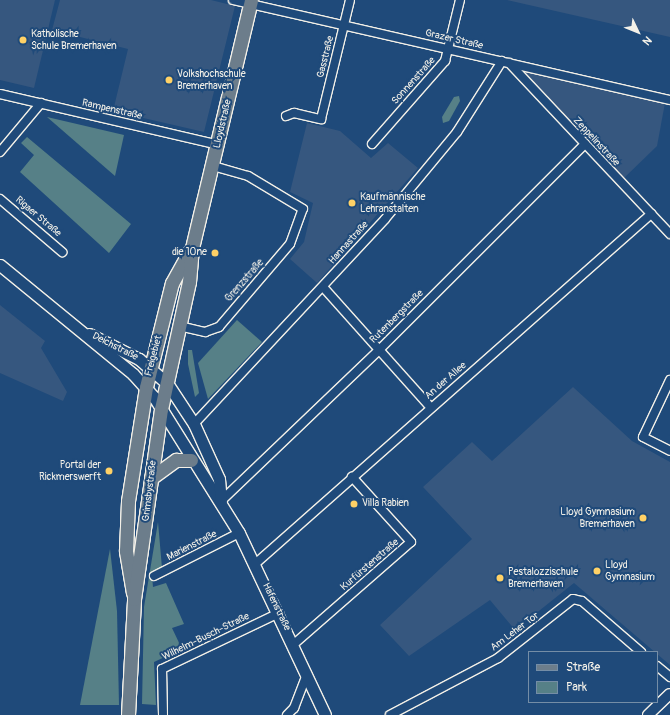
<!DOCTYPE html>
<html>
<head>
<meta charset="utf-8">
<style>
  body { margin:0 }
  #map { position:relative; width:670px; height:715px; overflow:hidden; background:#1f4a7a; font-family:Pangolin,sans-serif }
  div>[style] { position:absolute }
  .built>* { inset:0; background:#36577f }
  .green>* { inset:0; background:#568087 }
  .roads { filter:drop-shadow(1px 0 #f4f1e8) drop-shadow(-1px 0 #f4f1e8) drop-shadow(0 1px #f4f1e8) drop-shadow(0 -1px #f4f1e8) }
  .minor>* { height:8px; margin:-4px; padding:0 4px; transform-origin:4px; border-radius:4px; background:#1f4a7a }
  .tertiary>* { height:10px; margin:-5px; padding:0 5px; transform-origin:5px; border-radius:5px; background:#1f4a7a }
  .secondary>* { height:11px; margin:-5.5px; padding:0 5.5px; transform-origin:5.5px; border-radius:5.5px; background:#1f4a7a }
  .primary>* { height:13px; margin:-6.5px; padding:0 6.5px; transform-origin:6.5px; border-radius:6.5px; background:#6c7d8b }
  .trunk>* { height:13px; margin:-6.5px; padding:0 6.5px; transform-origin:6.5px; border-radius:6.5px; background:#6c7d8b }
  .dots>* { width:11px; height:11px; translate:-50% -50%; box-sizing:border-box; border:2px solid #1f4a7a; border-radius:50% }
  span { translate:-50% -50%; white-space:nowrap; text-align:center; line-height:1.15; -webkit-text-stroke:4px #1f4a7a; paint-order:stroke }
  .poi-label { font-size:10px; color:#f4f1e8 }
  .left { translate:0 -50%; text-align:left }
  .right { translate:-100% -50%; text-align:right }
  .street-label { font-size:10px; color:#f4f1e8 }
  .legend { position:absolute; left:528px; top:651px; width:130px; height:52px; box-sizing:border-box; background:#1f4a7a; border:1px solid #748da6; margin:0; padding:5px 7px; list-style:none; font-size:12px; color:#f4f1e8 }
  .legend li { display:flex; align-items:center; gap:8px; height:20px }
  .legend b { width:20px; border:1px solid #748da6 }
  .north { position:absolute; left:618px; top:12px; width:40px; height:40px; -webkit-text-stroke:3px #1f4a7a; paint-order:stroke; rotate:133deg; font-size:11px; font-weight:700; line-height:16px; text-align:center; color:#f4f1e8 }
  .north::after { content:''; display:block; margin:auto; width:14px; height:18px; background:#f4f1e8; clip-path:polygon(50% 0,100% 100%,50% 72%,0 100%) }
</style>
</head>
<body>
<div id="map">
  <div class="built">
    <i style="clip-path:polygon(0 0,55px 0,34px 88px,0 80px)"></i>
    <i style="clip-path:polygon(60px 0,211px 0,235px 6px,204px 132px,113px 111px,128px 49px,52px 30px)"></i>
    <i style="clip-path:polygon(507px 0,670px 0,670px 37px)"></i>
    <i style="clip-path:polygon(517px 68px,665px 103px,657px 146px,623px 179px)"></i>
    <i style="clip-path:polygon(307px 123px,340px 131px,371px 158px,388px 143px,418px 168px,317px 283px,290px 259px,304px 242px,313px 203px,290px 192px)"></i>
    <i style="clip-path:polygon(0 305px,45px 341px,41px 348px,67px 392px,63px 401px,0 373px)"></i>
    <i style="clip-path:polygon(573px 387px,632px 441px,670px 462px,670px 665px,574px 583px,515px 630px,490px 600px,409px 656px,380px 625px,472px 539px,423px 487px,472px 442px,492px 461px)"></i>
  </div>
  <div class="green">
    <i style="clip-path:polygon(459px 96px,460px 101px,449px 121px,443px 123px,442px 117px,454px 97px)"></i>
    <i style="clip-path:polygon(47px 117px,124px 135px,115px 176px)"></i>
    <i style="clip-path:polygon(27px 137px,131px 224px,109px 253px,20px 172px,34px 155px,21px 143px)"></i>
    <i style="clip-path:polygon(237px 320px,262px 342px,208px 399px,198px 363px)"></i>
    <i style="clip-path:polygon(192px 350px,199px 393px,195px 397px,188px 364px,188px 350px)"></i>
    <i style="clip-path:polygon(158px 522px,162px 568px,152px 576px,153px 587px,166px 583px,184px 624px,172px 628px,182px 649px,154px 662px,156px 705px,142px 704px,144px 607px)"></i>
    <i style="clip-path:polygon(110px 549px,117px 611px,119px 705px,80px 705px)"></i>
  </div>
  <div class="roads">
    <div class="minor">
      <i style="left:233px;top:0;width:448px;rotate:12.9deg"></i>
      <i style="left:509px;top:63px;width:235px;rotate:46.7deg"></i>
      <i style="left:0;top:94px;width:225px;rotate:13.1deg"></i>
      <i style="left:286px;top:116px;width:9px;rotate:-21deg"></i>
      <i style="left:294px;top:113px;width:28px;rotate:13deg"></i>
      <i style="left:321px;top:119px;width:122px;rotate:-76.3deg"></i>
      <i style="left:372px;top:144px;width:111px;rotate:-48.7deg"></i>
      <i style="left:445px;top:61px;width:63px;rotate:-76.2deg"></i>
      <i style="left:0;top:152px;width:64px;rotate:-50.1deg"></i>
      <i style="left:0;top:199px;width:82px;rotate:40.5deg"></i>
      <i style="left:323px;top:287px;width:162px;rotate:48.2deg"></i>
      <i style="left:179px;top:326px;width:27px;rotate:13deg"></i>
      <i style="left:205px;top:332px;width:15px;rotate:-20deg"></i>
      <i style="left:219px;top:327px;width:109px;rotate:-49.5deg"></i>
      <i style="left:290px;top:244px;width:37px;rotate:-70deg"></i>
      <i style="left:303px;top:209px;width:64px;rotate:-149deg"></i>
      <i style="left:248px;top:176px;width:35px;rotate:-164deg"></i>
      <i style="left:670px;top:380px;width:63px;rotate:115.3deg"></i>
      <i style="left:643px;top:437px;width:30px;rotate:27deg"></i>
      <i style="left:194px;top:424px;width:280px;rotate:-47deg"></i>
      <i style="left:385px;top:219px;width:113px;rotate:-50.4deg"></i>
      <i style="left:457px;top:132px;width:84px;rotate:-57.6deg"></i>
      <i style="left:221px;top:501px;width:220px;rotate:-43.7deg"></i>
      <i style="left:380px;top:349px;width:290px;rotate:-45deg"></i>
      <i style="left:255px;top:564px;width:529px;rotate:-41.47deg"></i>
      <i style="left:154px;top:576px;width:95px;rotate:-26.8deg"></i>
      <i style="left:294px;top:644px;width:155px;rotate:-41.1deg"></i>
      <i style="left:411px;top:542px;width:88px;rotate:-132.2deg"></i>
      <i style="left:657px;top:666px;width:17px;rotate:40deg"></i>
      <i style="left:163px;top:715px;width:46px;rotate:-91.2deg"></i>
      <i style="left:162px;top:669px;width:130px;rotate:-25.6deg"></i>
      <i style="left:287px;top:715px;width:10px;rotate:-45deg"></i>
      <i style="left:294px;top:708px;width:36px;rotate:-69deg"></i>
      <i style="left:390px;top:715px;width:122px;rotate:-27.8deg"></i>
      <i style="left:498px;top:658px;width:95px;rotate:-38.2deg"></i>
      <i style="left:573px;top:599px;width:9px;rotate:13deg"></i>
      <i style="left:582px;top:601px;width:78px;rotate:40.8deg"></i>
    </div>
    <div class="tertiary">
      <i style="left:648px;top:715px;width:30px;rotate:-44deg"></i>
    </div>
    <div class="secondary">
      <i style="left:0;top:265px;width:172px;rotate:39.3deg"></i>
      <i style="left:133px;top:374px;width:31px;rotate:48deg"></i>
      <i style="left:154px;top:397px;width:160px;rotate:58deg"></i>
      <i style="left:239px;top:533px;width:201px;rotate:64.7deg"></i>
      <i style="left:89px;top:334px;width:56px;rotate:26.6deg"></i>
      <i style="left:139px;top:359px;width:37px;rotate:41deg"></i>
      <i style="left:167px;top:383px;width:49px;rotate:56.6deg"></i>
      <i style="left:194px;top:424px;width:60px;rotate:65.6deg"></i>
      <i style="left:219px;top:479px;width:22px;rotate:85deg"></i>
    </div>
    <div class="primary">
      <i style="left:146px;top:387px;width:107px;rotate:-76deg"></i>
      <i style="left:172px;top:283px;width:37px;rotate:-61deg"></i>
      <i style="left:161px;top:409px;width:130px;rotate:-77.6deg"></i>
      <i style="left:189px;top:282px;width:34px;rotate:-85deg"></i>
      <i style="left:192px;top:248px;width:255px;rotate:-76.6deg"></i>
    </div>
    <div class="trunk">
      <i style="left:151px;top:478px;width:31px;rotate:-36deg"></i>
      <i style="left:176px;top:460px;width:15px"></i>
      <i style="left:133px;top:593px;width:43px;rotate:-99.5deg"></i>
      <i style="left:126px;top:551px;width:50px;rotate:-87.7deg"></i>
      <i style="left:128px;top:501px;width:115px;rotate:-81deg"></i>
      <i style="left:128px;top:715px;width:116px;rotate:-87deg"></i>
      <i style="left:134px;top:599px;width:192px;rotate:-81.9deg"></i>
    </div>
  </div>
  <div class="dots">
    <i style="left:23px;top:40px;background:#ffd166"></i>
    <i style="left:169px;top:80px;background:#ffd166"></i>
    <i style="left:352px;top:203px;background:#ffd166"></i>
    <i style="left:215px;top:253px;background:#ffd166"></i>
    <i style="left:109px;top:471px;background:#ffd166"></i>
    <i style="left:354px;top:504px;background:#ffd166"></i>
    <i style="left:643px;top:518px;background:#ffd166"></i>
    <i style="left:597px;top:571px;background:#ffd166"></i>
    <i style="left:500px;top:578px;background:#ffd166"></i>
  </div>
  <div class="poi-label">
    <span class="left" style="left:31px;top:40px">Katholische<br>Schule Bremerhaven</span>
    <span class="left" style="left:177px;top:80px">Volkshochschule<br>Bremerhaven</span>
    <span class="left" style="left:360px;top:203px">Kaufmännische<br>Lehranstalten</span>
    <span class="right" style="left:207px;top:253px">die 10ne</span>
    <span class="right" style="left:101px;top:471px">Portal der<br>Rickmerswerft</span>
    <span class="left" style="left:362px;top:504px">Villa Rabien</span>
    <span class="right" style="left:635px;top:518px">Lloyd Gymnasium<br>Bremerhaven</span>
    <span class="left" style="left:605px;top:571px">Lloyd<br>Gymnasium</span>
    <span class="left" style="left:508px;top:578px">Pestalozzischule<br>Bremerhaven</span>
  </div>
  <div class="street-label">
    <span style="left:454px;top:40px;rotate:13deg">Grazer Straße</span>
    <span style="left:326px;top:57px;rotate:-76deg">Gasstraße</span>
    <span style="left:414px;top:81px;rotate:-48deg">Sonnenstraße</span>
    <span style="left:112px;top:110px;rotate:13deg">Rampenstraße</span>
    <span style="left:223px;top:124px;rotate:-77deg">Lloydstraße</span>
    <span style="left:596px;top:142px;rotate:47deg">Zeppelinstraße</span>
    <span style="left:38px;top:217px;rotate:40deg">Rigaer Straße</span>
    <span style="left:349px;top:243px;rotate:-48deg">Hannastraße</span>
    <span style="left:245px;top:281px;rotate:-49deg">Grenzstraße</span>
    <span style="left:397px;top:317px;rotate:-45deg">Rutenbergstraße</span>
    <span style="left:115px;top:347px;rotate:27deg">Deichstraße</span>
    <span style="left:154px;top:356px;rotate:-75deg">Freigebiet</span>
    <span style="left:446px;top:381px;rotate:-41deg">An der Allee</span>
    <span style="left:150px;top:491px;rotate:-83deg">Grimsbystraße</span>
    <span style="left:192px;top:546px;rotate:-27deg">Marienstraße</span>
    <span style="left:370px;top:565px;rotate:-41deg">Kurfürstenstraße</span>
    <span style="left:276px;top:607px;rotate:64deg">Hafenstraße</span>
    <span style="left:515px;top:632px;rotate:-37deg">Am Leher Tor</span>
    <span style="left:206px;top:637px;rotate:-26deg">Wilhelm-Busch-Straße</span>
  </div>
  <ul class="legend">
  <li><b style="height:5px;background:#6c7d8b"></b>Straße</li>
  <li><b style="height:11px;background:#568087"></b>Park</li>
  </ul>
  <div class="north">N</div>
</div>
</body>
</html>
